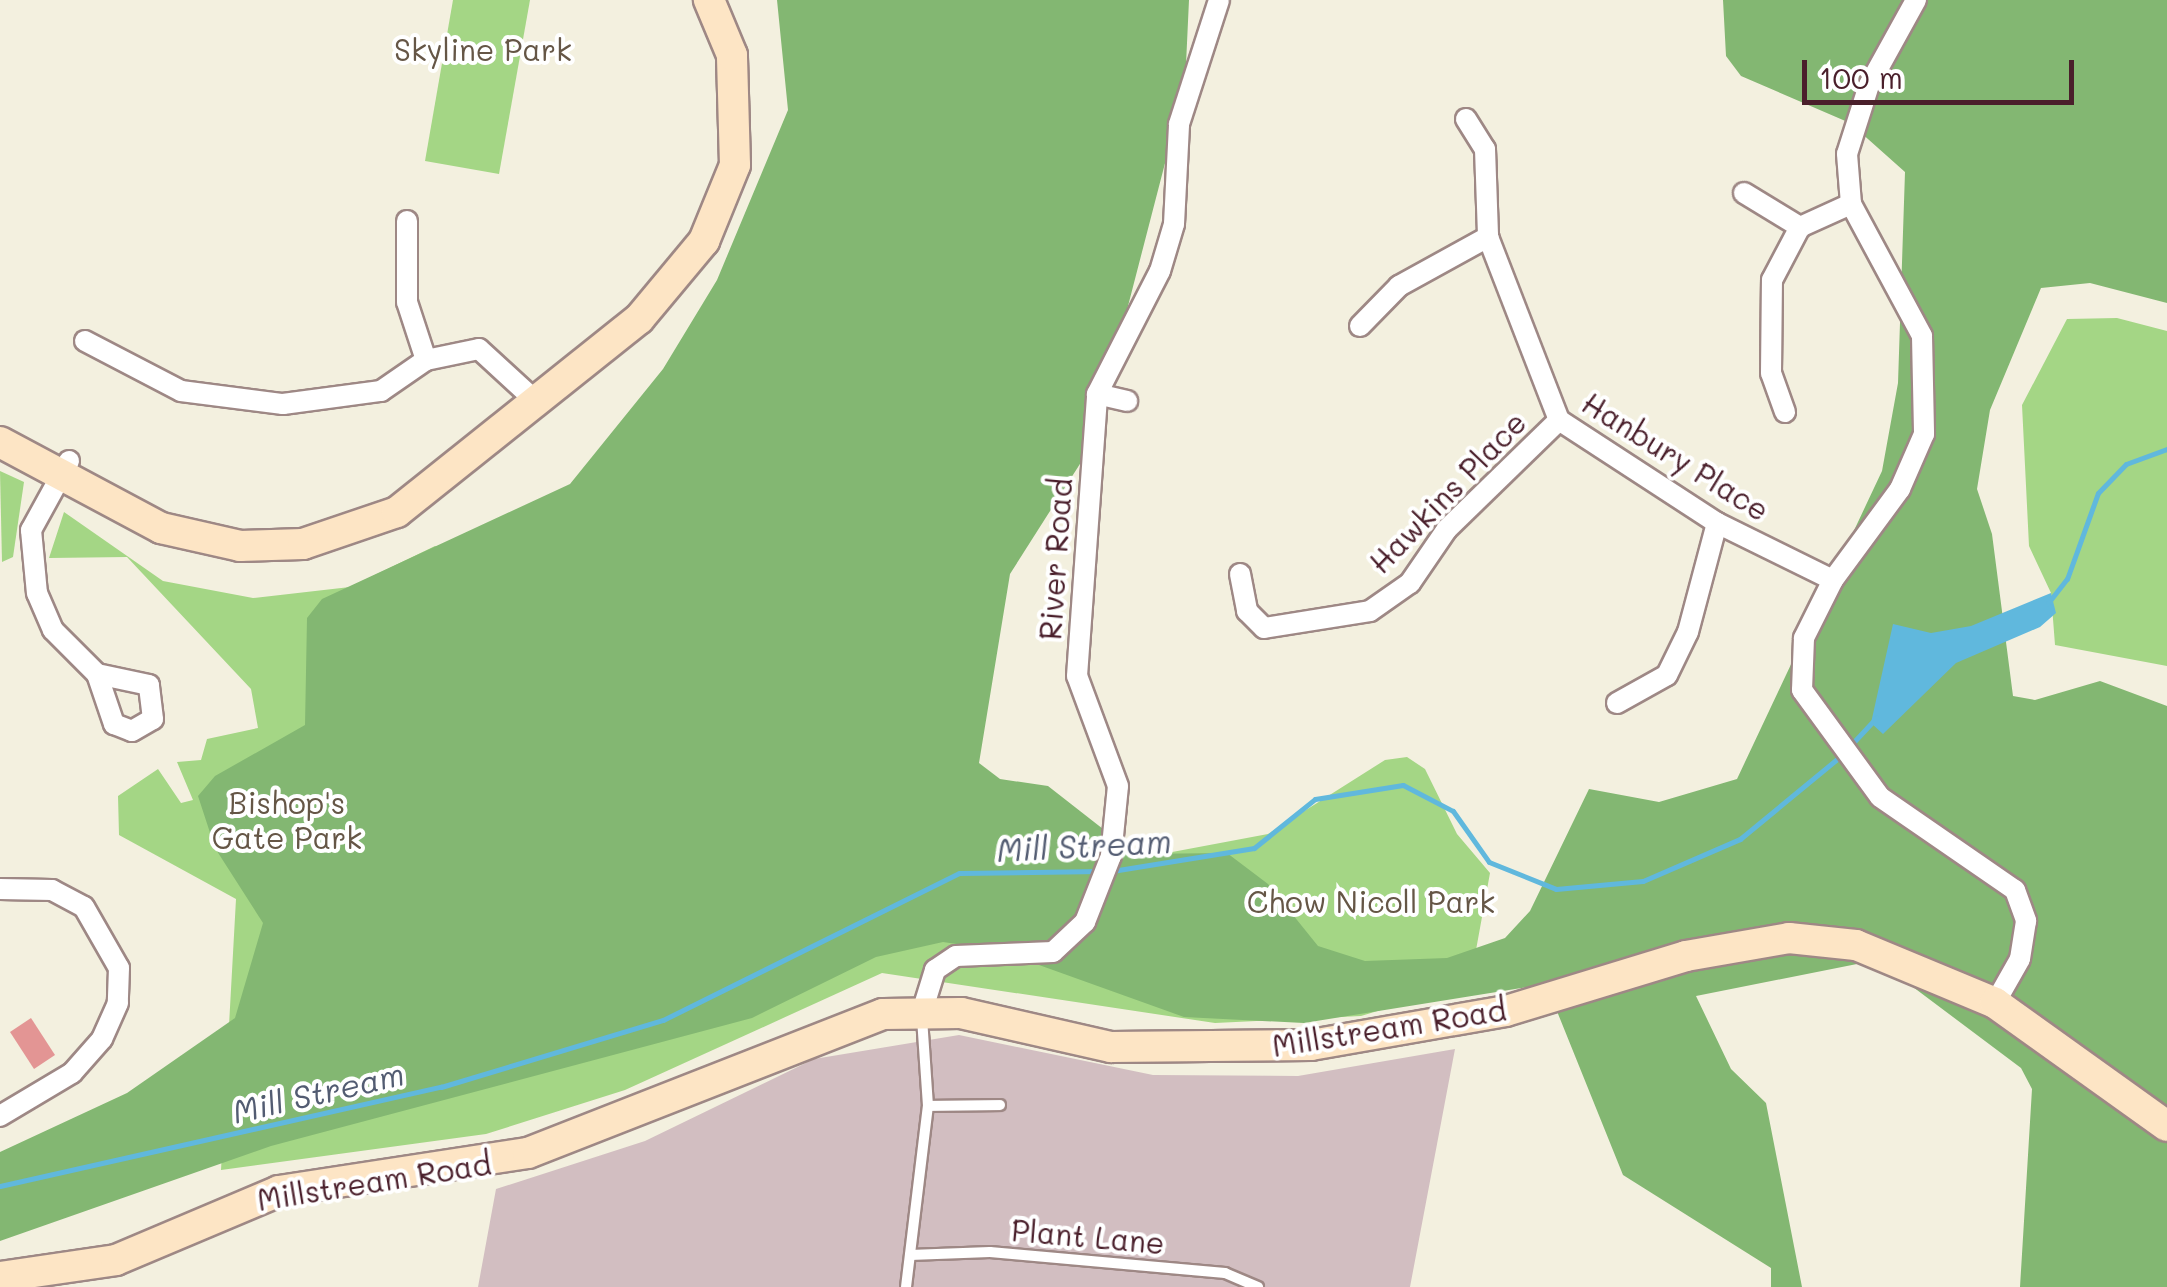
<!DOCTYPE html>
<html>
<head>
<meta charset="utf-8">
<style>
  body { margin:0 }
  #map { position:relative; width:2167px; height:1287px; overflow:hidden; background:#f3f0df; font-family:Mali,sans-serif }
  div>[style] { position:absolute }
  .industrial>* { inset:0; background:#d2bec1 }
  .green>* { inset:0; background:#a4d685 }
  .forest>* { inset:0; background:#83b772 }
  .water>* { inset:0; background:#60b8dd }
  .stream>* { height:5px; margin:-2.5px; padding:0 2.5px; transform-origin:2.5px; border-radius:2.5px; background:#60b8dd }
  .building>* { inset:0; background:#e39594 }
  .roads { filter:drop-shadow(2px 0 #9e8885) drop-shadow(-2px 0 #9e8885) drop-shadow(0 2px #9e8885) drop-shadow(0 -2px #9e8885) }
  .lane>* { height:10px; margin:-5px; padding:0 5px; transform-origin:5px; border-radius:5px; background:#fff }
  .street>* { height:20px; margin:-10px; padding:0 10px; transform-origin:10px; border-radius:10px; background:#fff }
  .secondary>* { height:30px; margin:-15px; padding:0 15px; transform-origin:15px; border-radius:15px; background:#fde5c5 }
  span { translate:-50% -50%; white-space:nowrap; text-align:center; line-height:1.15; -webkit-text-stroke:8px #fff; paint-order:stroke }
  .park-label { font-size:30px; color:#655646 }
  .street-label { font-size:30px; color:#4a1f2b }
  .water-label { font-size:32px; color:#535c72; font-style:italic }
  .scale { position:absolute; left:1802px; top:60px; width:272px; height:45px; box-sizing:border-box; border:5px solid #4a1f2b; border-top:0; padding-left:12px; font-size:30px; line-height:35px; white-space:nowrap; color:#4a1f2b; -webkit-text-stroke:8px #fff; paint-order:stroke }
</style>
</head>
<body>
<div id="map">
  <div class="industrial">
    <i style="clip-path:polygon(959px 1035px,1153px 1075px,1298px 1076px,1455px 1049px,1410px 1287px,478px 1287px,496px 1189px,645px 1141px,814px 1059px)"></i>
  </div>
  <div class="green">
    <i style="clip-path:polygon(453px 0,530px 0,499px 174px,425px 161px)"></i>
    <i style="clip-path:polygon(2117px 318px,2167px 331px,2167px 666px,2055px 645px,2051px 593px,2029px 546px,2022px 405px,2067px 319px)"></i>
    <i style="clip-path:polygon(0 471px,24px 482px,13px 557px,2px 562px)"></i>
    <i style="clip-path:polygon(64px 512px,163px 581px,253px 598px,350px 587px,435px 546px,1119px 862px,1268px 834px,1385px 760px,1407px 757px,1425px 769px,1457px 834px,1490px 873px,1470px 983px,1361px 1016px,1215px 1023px,882px 973px,625px 1090px,486px 1134px,221px 1170px,236px 899px,119px 835px,118px 796px,158px 769px,181px 803px,193px 800px,177px 762px,201px 760px,207px 739px,258px 728px,251px 689px,127px 557px,49px 558px)"></i>
  </div>
  <div class="forest">
    <i style="clip-path:polygon(777px 0,1189px 0,1185px 86px,1092px 445px,1010px 574px,979px 763px,1000px 779px,1048px 786px,1135px 854px,1227px 853px,1268px 884px,1318px 946px,1365px 961px,1447px 958px,1505px 938px,1530px 911px,1589px 789px,1659px 802px,1737px 779px,1882px 471px,1898px 383px,1905px 172px,1850px 123px,1741px 76px,1726px 56px,1723px 0,2167px 0,2167px 303px,2090px 283px,2041px 288px,1990px 410px,1977px 489px,1992px 534px,2013px 696px,2035px 700px,2100px 681px,2167px 706px,2167px 1287px,2020px 1287px,2032px 1089px,2021px 1068px,1877px 960px,1696px 996px,1731px 1069px,1766px 1103px,1802px 1287px,1771px 1287px,1771px 1268px,1623px 1175px,1546px 984px,1304px 1023px,1184px 1017px,997px 950px,943px 942px,876px 957px,752px 1018px,271px 1146px,0 1241px,0 1152px,127px 1093px,235px 1018px,263px 923px,215px 848px,198px 796px,215px 776px,305px 725px,307px 618px,322px 599px,570px 484px,663px 369px,717px 280px,788px 110px)"></i>
  </div>
  <div class="water">
    <i style="clip-path:polygon(2051px 593px,2056px 613px,2040px 627px,1956px 663px,1883px 734px,1871px 723px,1893px 624px,1931px 633px,1971px 626px)"></i>
  </div>
  <div class="stream">
    <i style="left:2048px;top:603px;width:31px;rotate:-52deg"></i>
    <i style="left:2067px;top:579px;width:91px;rotate:-70.2deg"></i>
    <i style="left:2098px;top:493px;width:40px;rotate:-46deg"></i>
    <i style="left:2126px;top:464px;width:44px;rotate:-20.1deg"></i>
    <i style="left:1849px;top:747px;width:40px;rotate:-47deg"></i>
    <i style="left:1112px;top:871px;width:144px;rotate:-9.2deg"></i>
    <i style="left:1254px;top:848px;width:78px;rotate:-38.8deg"></i>
    <i style="left:1315px;top:799px;width:89px;rotate:-9deg"></i>
    <i style="left:1403px;top:785px;width:56px;rotate:27.5deg"></i>
    <i style="left:1453px;top:811px;width:62px;rotate:54.8deg"></i>
    <i style="left:1489px;top:862px;width:72px;rotate:21.9deg"></i>
    <i style="left:1556px;top:889px;width:87px;rotate:-5.3deg"></i>
    <i style="left:1643px;top:881px;width:106px;rotate:-23.4deg"></i>
    <i style="left:1740px;top:839px;width:132px;rotate:-39.5deg"></i>
    <i style="left:0;top:1186px;width:452px;rotate:-12.7deg"></i>
    <i style="left:441px;top:1087px;width:232px;rotate:-16.8deg"></i>
    <i style="left:663px;top:1020px;width:330px;rotate:-26.4deg"></i>
    <i style="left:959px;top:873px;width:142px;rotate:-0.8deg"></i>
  </div>
  <div class="building">
    <i style="clip-path:polygon(31px 1018px,55px 1055px,34px 1069px,10px 1032px)"></i>
  </div>
  <div class="roads">
    <div class="lane">
      <i style="left:928px;top:1106px;width:72px;rotate:-0.8deg"></i>
      <i style="left:910px;top:1255px;width:80px;rotate:-2.1deg"></i>
      <i style="left:990px;top:1252px;width:236px;rotate:5.1deg"></i>
      <i style="left:1225px;top:1273px;width:36px;rotate:23deg"></i>
      <i style="left:906px;top:1287px;width:182px;rotate:-83.1deg"></i>
      <i style="left:928px;top:1106px;width:88px;rotate:-93.9deg"></i>
    </div>
    <div class="street">
      <i style="left:1916px;top:0;width:97px;rotate:118.9deg"></i>
      <i style="left:1869px;top:85px;width:72px;rotate:107.7deg"></i>
      <i style="left:1847px;top:154px;width:50px;rotate:85.4deg"></i>
      <i style="left:1851px;top:204px;width:150px;rotate:61.7deg"></i>
      <i style="left:1922px;top:336px;width:98px;rotate:88.8deg"></i>
      <i style="left:1924px;top:434px;width:60px;rotate:113.6deg"></i>
      <i style="left:1900px;top:489px;width:113px;rotate:126.4deg"></i>
      <i style="left:1833px;top:580px;width:65px;rotate:116.6deg"></i>
      <i style="left:1804px;top:638px;width:52px;rotate:92.2deg"></i>
      <i style="left:1802px;top:690px;width:132px;rotate:53.9deg"></i>
      <i style="left:1880px;top:797px;width:164px;rotate:34.6deg"></i>
      <i style="left:2015px;top:890px;width:33px;rotate:70deg"></i>
      <i style="left:2026px;top:921px;width:38px;rotate:99deg"></i>
      <i style="left:2020px;top:959px;width:51px;rotate:119.6deg"></i>
      <i style="left:1466px;top:119px;width:36px;rotate:58deg"></i>
      <i style="left:1485px;top:149px;width:88px;rotate:88deg"></i>
      <i style="left:1488px;top:237px;width:196px;rotate:68.8deg"></i>
      <i style="left:1559px;top:420px;width:189px;rotate:33.1deg"></i>
      <i style="left:1717px;top:523px;width:129px;rotate:26.2deg"></i>
      <i style="left:1744px;top:193px;width:66px;rotate:31.3deg"></i>
      <i style="left:407px;top:221px;width:81px;rotate:90deg"></i>
      <i style="left:407px;top:302px;width:61px;rotate:71.9deg"></i>
      <i style="left:1360px;top:326px;width:56px;rotate:-45.7deg"></i>
      <i style="left:1399px;top:286px;width:102px;rotate:-28.8deg"></i>
      <i style="left:85px;top:341px;width:108px;rotate:27.5deg"></i>
      <i style="left:181px;top:391px;width:103px;rotate:7.3deg"></i>
      <i style="left:283px;top:404px;width:99px;rotate:-7.6deg"></i>
      <i style="left:381px;top:391px;width:55px;rotate:-34.6deg"></i>
      <i style="left:426px;top:360px;width:54px;rotate:-11.7deg"></i>
      <i style="left:479px;top:349px;width:80px;rotate:42.5deg"></i>
      <i style="left:1097px;top:394px;width:31px;rotate:13deg"></i>
      <i style="left:1785px;top:412px;width:41px;rotate:-109.7deg"></i>
      <i style="left:1771px;top:373px;width:93px;rotate:-89.4deg"></i>
      <i style="left:1772px;top:280px;width:60px;rotate:-62.2deg"></i>
      <i style="left:1800px;top:227px;width:56px;rotate:-24.3deg"></i>
      <i style="left:69px;top:461px;width:79px;rotate:118.8deg"></i>
      <i style="left:31px;top:530px;width:63px;rotate:84.6deg"></i>
      <i style="left:37px;top:593px;width:40px;rotate:66.6deg"></i>
      <i style="left:53px;top:630px;width:62px;rotate:45deg"></i>
      <i style="left:97px;top:674px;width:53px;rotate:71.2deg"></i>
      <i style="left:114px;top:724px;width:19px;rotate:21deg"></i>
      <i style="left:132px;top:731px;width:24px;rotate:-30deg"></i>
      <i style="left:153px;top:719px;width:34px;rotate:-97deg"></i>
      <i style="left:149px;top:685px;width:53px;rotate:-168.1deg"></i>
      <i style="left:1240px;top:574px;width:38px;rotate:79deg"></i>
      <i style="left:1247px;top:611px;width:24px;rotate:45deg"></i>
      <i style="left:1264px;top:628px;width:107px;rotate:-9.1deg"></i>
      <i style="left:1370px;top:611px;width:49px;rotate:-35deg"></i>
      <i style="left:1410px;top:583px;width:65px;rotate:-55.6deg"></i>
      <i style="left:1447px;top:529px;width:156px;rotate:-44.2deg"></i>
      <i style="left:1617px;top:703px;width:57px;rotate:-29.2deg"></i>
      <i style="left:1667px;top:675px;width:48px;rotate:-64deg"></i>
      <i style="left:1688px;top:632px;width:113px;rotate:-75.1deg"></i>
      <i style="left:0;top:889px;width:52px;rotate:1.1deg"></i>
      <i style="left:52px;top:890px;width:36px;rotate:28deg"></i>
      <i style="left:84px;top:907px;width:70px;rotate:60.2deg"></i>
      <i style="left:119px;top:968px;width:35px;rotate:92deg"></i>
      <i style="left:118px;top:1003px;width:39px;rotate:114deg"></i>
      <i style="left:102px;top:1039px;width:45px;rotate:131.4deg"></i>
      <i style="left:72px;top:1073px;width:84px;rotate:149.2deg"></i>
      <i style="left:922px;top:1012px;width:44px;rotate:-72.8deg"></i>
      <i style="left:935px;top:970px;width:25px;rotate:-34deg"></i>
      <i style="left:956px;top:956px;width:97px;rotate:-2.4deg"></i>
      <i style="left:1053px;top:952px;width:44px;rotate:-43.2deg"></i>
      <i style="left:1085px;top:922px;width:71px;rotate:-68.5deg"></i>
      <i style="left:1111px;top:856px;width:70px;rotate:-84.3deg"></i>
      <i style="left:1118px;top:786px;width:117px;rotate:-110.4deg"></i>
      <i style="left:1077px;top:676px;width:283px;rotate:-85.9deg"></i>
      <i style="left:1097px;top:394px;width:138px;rotate:-62.9deg"></i>
      <i style="left:1160px;top:271px;width:49px;rotate:-73.4deg"></i>
      <i style="left:1174px;top:224px;width:100px;rotate:-87.1deg"></i>
      <i style="left:1179px;top:124px;width:130px;rotate:-72.1deg"></i>
    </div>
    <div class="secondary">
      <i style="left:0;top:442px;width:183px;rotate:28.1deg"></i>
      <i style="left:161px;top:528px;width:81px;rotate:12.8deg"></i>
      <i style="left:240px;top:546px;width:63px;rotate:-1.8deg"></i>
      <i style="left:303px;top:544px;width:99px;rotate:-18.8deg"></i>
      <i style="left:397px;top:512px;width:310px;rotate:-38.6deg"></i>
      <i style="left:639px;top:319px;width:102px;rotate:-50.2deg"></i>
      <i style="left:704px;top:241px;width:82px;rotate:-67.8deg"></i>
      <i style="left:735px;top:165px;width:110px;rotate:-91.6deg"></i>
      <i style="left:732px;top:55px;width:60px;rotate:-112.7deg"></i>
      <i style="left:0;top:1277px;width:117px;rotate:-8.3deg"></i>
      <i style="left:116px;top:1260px;width:177px;rotate:-22.9deg"></i>
      <i style="left:279px;top:1191px;width:252px;rotate:-8.7deg"></i>
      <i style="left:528px;top:1153px;width:381px;rotate:-21.4deg"></i>
      <i style="left:883px;top:1014px;width:78px;rotate:-0.7deg"></i>
      <i style="left:961px;top:1013px;width:154px;rotate:12.8deg"></i>
      <i style="left:1111px;top:1047px;width:200px;rotate:-0.6deg"></i>
      <i style="left:1311px;top:1045px;width:198px;rotate:-9.9deg"></i>
      <i style="left:1506px;top:1011px;width:188px;rotate:-17deg"></i>
      <i style="left:1686px;top:956px;width:105px;rotate:-9.9deg"></i>
      <i style="left:1789px;top:938px;width:67px;rotate:6deg"></i>
      <i style="left:1856px;top:945px;width:151px;rotate:22.6deg"></i>
      <i style="left:1995px;top:1003px;width:211px;rotate:35.6deg"></i>
    </div>
  </div>
  <div class="park-label">
    <span style="left:483px;top:49px">Skyline Park</span>
    <span style="left:287px;top:819px">Bishop's<br>Gate Park</span>
    <span style="left:1371px;top:901px">Chow Nicoll Park</span>
  </div>
  <div class="street-label">
    <span style="left:1676px;top:456px;rotate:32deg">Hanbury Place</span>
    <span style="left:1447px;top:492px;rotate:-46deg">Hawkins Place</span>
    <span style="left:1055px;top:559px;rotate:-86deg">River Road</span>
    <span style="left:1389px;top:1027px;rotate:-9deg">Millstream Road</span>
    <span style="left:374px;top:1181px;rotate:-9deg">Millstream Road</span>
    <span style="left:1088px;top:1236px;rotate:5deg">Plant Lane</span>
  </div>
  <div class="water-label">
    <span style="left:1084px;top:845px;rotate:-3deg">Mill Stream</span>
    <span style="left:318px;top:1092px;rotate:-13deg">Mill Stream</span>
  </div>
  <div class="scale">100 m</div>
</div>
</body>
</html>
